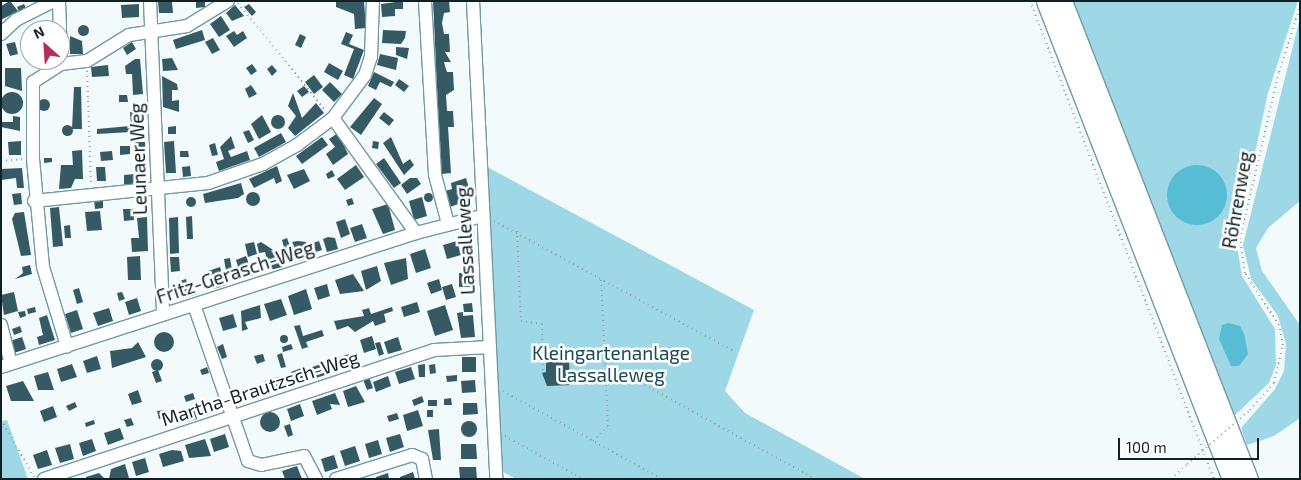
<!DOCTYPE html>
<html>
<head>
<meta charset="utf-8">
<style>
  body { margin:0 }
  #map { position:relative; width:1301px; height:480px; overflow:hidden; background:#f2fafc; font-family:"Exo 2",sans-serif }
  div>[style] { position:absolute }
  .green>* { inset:0; background:#9ed7e5 }
  .water>* { inset:0; background:#57bdd4 }
  .round { border-radius:50% }
  .building>* { inset:0; background:#355a63 }
  .path>* { height:2px; margin-top:-1px; transform-origin:0; background:repeating-linear-gradient(90deg,#95a0a3 0 1px,transparent 0 5px) }
  .roads { filter:drop-shadow(1px 0 #7399a3) drop-shadow(-1px 0 #7399a3) drop-shadow(0 1px #7399a3) drop-shadow(0 -1px #7399a3) }
  .minor>* { height:12px; margin:-6px; padding:0 6px; transform-origin:6px; border-radius:6px; background:#fff }
  .highway>* { height:19px; margin:-9.5px; padding:0 9.5px; transform-origin:9.5px; border-radius:9.5px; background:#fff }
  .path-bridge>* { height:2px; margin-top:-1px; transform-origin:0; background:repeating-linear-gradient(90deg,#95a0a3 0 1px,transparent 0 5px) }
  span { translate:-50% -50%; white-space:nowrap; text-align:center; line-height:1.15; -webkit-text-stroke:5px #fff; paint-order:stroke }
  .street-label { font-size:19px; color:#112024 }
  .park-label { font-size:19px; color:#1c4a54 }
  .frame { position:absolute; inset:0; border:2px solid #112024; pointer-events:none }
  .north { position:absolute; left:20px; top:20px; width:50px; height:50px; box-sizing:border-box; background:#fff; border:1px solid #a0a6a7; border-radius:50%; rotate:334deg; font-size:14px; font-weight:700; line-height:20px; text-align:center; color:#112024 }
  .north::after { content:''; display:block; margin:auto; width:18px; height:22px; background:#b92b5d; clip-path:polygon(50% 0,100% 100%,50% 72%,0 100%) }
  .scale { position:absolute; left:1118px; top:438px; width:141px; height:22px; box-sizing:border-box; border:2px solid #112024; border-top:0; padding-left:6px; font-size:15px; line-height:18px; white-space:nowrap; color:#112024; -webkit-text-stroke:4px #fff; paint-order:stroke }
</style>
</head>
<body>
<div id="map">
  <div class="green">
    <i style="clip-path:polygon(1073px 1px,1298px 1px,1268px 93px,1236px 240px,1242px 276px,1275px 329px,1276px 365px,1269px 383px,1233px 417px)"></i>
    <i style="clip-path:polygon(1300px 18px,1300px 201px,1268px 228px,1256px 248px,1262px 271px,1300px 325px,1300px 418px,1274px 436px,1247px 445px,1241px 428px,1275px 389px,1284px 371px,1286px 344px,1278px 316px,1251px 279px,1243px 245px)"></i>
    <i style="clip-path:polygon(487px 167px,754px 310px,725px 391px,745px 413px,865px 479px,516px 479px,503px 472px)"></i>
    <i style="clip-path:polygon(7px 420px,28px 479px,1px 479px,1px 421px)"></i>
  </div>
  <div class="water">
    <i class="round" style="left:1167px;top:165px;width:60px;height:60px"></i>
    <i style="clip-path:polygon(1228px 323px,1240px 326px,1244px 334px,1248px 354px,1239px 366px,1231px 366px,1219px 339px,1222px 325px)"></i>
  </div>
  <div class="building">
    <i style="clip-path:polygon(10px 1px,18px 11px,1px 20px,1px 6px)"></i>
    <i style="clip-path:polygon(158px 1px,172px 2px,173px 13px,159px 13px)"></i>
    <i style="clip-path:polygon(196px 1px,205px 1px,205px 7px,196px 8px)"></i>
    <i style="clip-path:polygon(336px 1px,364px 1px,366px 28px,355px 29px,354px 14px,336px 7px)"></i>
    <i style="clip-path:polygon(403px 1px,403px 9px,395px 9px,395px 16px,382px 17px,381px 4px)"></i>
    <i style="clip-path:polygon(433px 1px,449px 1px,450px 12px,444px 13px,442px 23px,444px 34px,449px 34px,450px 52px,445px 52px,451px 62px,444px 62px,445px 66px,447px 72px,453px 72px,454px 90px,446px 95px,447px 111px,453px 111px,454px 127px,448px 127px,451px 173px,441px 174px)"></i>
    <i style="clip-path:polygon(24px 4px,28px 12px,21px 16px,17px 7px)"></i>
    <i style="clip-path:polygon(139px 4px,139px 17px,122px 18px,121px 5px)"></i>
    <i style="clip-path:polygon(249px 4px,256px 12px,252px 16px,244px 7px)"></i>
    <i style="clip-path:polygon(235px 5px,244px 16px,232px 21px,226px 13px)"></i>
    <i style="clip-path:polygon(221px 16px,230px 30px,219px 37px,210px 24px)"></i>
    <i class="round" style="left:77.5px;top:24.5px;width:11px;height:11px"></i>
    <i style="clip-path:polygon(202px 30px,205px 40px,176px 49px,173px 40px)"></i>
    <i style="clip-path:polygon(383px 30px,406px 31px,405px 38px,401px 44px,382px 43px)"></i>
    <i style="clip-path:polygon(234px 31px,237px 35px,243px 31px,247px 38px,234px 47px,226px 36px)"></i>
    <i style="clip-path:polygon(346px 32px,353px 35px,349px 44px,364px 50px,353px 79px,344px 75px,354px 49px,341px 44px)"></i>
    <i style="clip-path:polygon(300px 34px,306px 37px,301px 48px,295px 45px)"></i>
    <i style="clip-path:polygon(70px 36px,82px 41px,83px 54px,70px 54px)"></i>
    <i style="clip-path:polygon(213px 38px,220px 50px,212px 54px,205px 42px)"></i>
    <i style="clip-path:polygon(15px 42px,18px 54px,10px 56px,6px 44px)"></i>
    <i style="clip-path:polygon(132px 42px,136px 49px,127px 55px,123px 48px)"></i>
    <i style="clip-path:polygon(396px 47px,409px 48px,407px 59px,396px 55px)"></i>
    <i style="clip-path:polygon(380px 54px,398px 58px,396px 70px,377px 65px)"></i>
    <i style="clip-path:polygon(172px 58px,178px 70px,163px 71px,162px 59px)"></i>
    <i style="clip-path:polygon(135px 59px,140px 59px,143px 94px,133px 95px,132px 74px,126px 74px,125px 66px)"></i>
    <i style="clip-path:polygon(329px 63px,343px 71px,338px 80px,324px 72px)"></i>
    <i style="clip-path:polygon(252px 64px,257px 71px,251px 75px,246px 68px)"></i>
    <i style="clip-path:polygon(108px 65px,109px 76px,92px 77px,91px 67px)"></i>
    <i style="clip-path:polygon(272px 65px,277px 71px,272px 76px,267px 69px)"></i>
    <i style="clip-path:polygon(5px 68px,21px 68px,22px 91px,5px 86px)"></i>
    <i style="clip-path:polygon(374px 72px,394px 82px,391px 87px,380px 82px,376px 90px,368px 86px)"></i>
    <i style="clip-path:polygon(314px 75px,323px 87px,314px 94px,305px 82px)"></i>
    <i style="clip-path:polygon(162px 76px,177px 84px,178px 90px,172px 90px,172px 101px,179px 100px,179px 112px,163px 107px)"></i>
    <i style="clip-path:polygon(399px 79px,409px 86px,404px 92px,395px 85px)"></i>
    <i style="clip-path:polygon(330px 82px,342px 94px,334px 102px,322px 90px)"></i>
    <i style="clip-path:polygon(251px 85px,257px 94px,249px 98px,245px 89px)"></i>
    <i style="clip-path:polygon(304px 86px,309px 92px,302px 97px,297px 91px)"></i>
    <i style="clip-path:polygon(74px 87px,81px 87px,82px 129px,72px 129px)"></i>
    <i class="round" style="left:1px;top:92px;width:22px;height:22px"></i>
    <i style="clip-path:polygon(293px 93px,302px 118px,316px 103px,324px 113px,295px 136px,288px 128px,296px 116px,288px 106px)"></i>
    <i style="clip-path:polygon(119px 95px,127px 95px,128px 102px,119px 102px)"></i>
    <i style="clip-path:polygon(374px 98px,382px 104px,361px 135px,350px 127px)"></i>
    <i class="round" style="left:38px;top:99px;width:12px;height:12px"></i>
    <i style="clip-path:polygon(130px 112px,143px 112px,144px 126px,131px 127px)"></i>
    <i style="clip-path:polygon(384px 112px,394px 120px,389px 126px,379px 118px)"></i>
    <i style="clip-path:polygon(262px 115px,271px 132px,259px 139px,251px 124px)"></i>
    <i class="round" style="left:271px;top:115px;width:14px;height:14px"></i>
    <i style="clip-path:polygon(13px 116px,20px 117px,20px 131px,1px 127px,1px 122px,13px 122px)"></i>
    <i class="round" style="left:61.5px;top:124.5px;width:11px;height:11px"></i>
    <i style="clip-path:polygon(130px 126px,131px 132px,97px 134px,97px 129px)"></i>
    <i style="clip-path:polygon(176px 126px,176px 134px,168px 134px,168px 127px)"></i>
    <i style="clip-path:polygon(249px 130px,254px 140px,248px 143px,243px 132px)"></i>
    <i style="clip-path:polygon(281px 133px,286px 142px,259px 157px,254px 148px)"></i>
    <i style="clip-path:polygon(338px 133px,348px 154px,333px 165px,326px 154px,335px 147px,329px 139px)"></i>
    <i style="clip-path:polygon(231px 136px,235px 148px,228px 151px,231px 157px,247px 151px,250px 160px,219px 171px,216px 162px,224px 159px,220px 147px)"></i>
    <i style="clip-path:polygon(322px 137px,328px 145px,302px 164px,296px 156px)"></i>
    <i style="clip-path:polygon(391px 137px,403px 164px,410px 159px,414px 165px,404px 175px,383px 143px)"></i>
    <i style="clip-path:polygon(21px 141px,21px 155px,9px 155px,8px 142px)"></i>
    <i style="clip-path:polygon(174px 141px,176px 173px,166px 173px,164px 142px)"></i>
    <i style="clip-path:polygon(373px 141px,379px 142px,378px 149px,372px 148px)"></i>
    <i style="clip-path:polygon(135px 142px,145px 142px,146px 174px,136px 171px)"></i>
    <i style="clip-path:polygon(215px 143px,218px 155px,212px 156px,209px 145px)"></i>
    <i style="clip-path:polygon(120px 146px,130px 146px,130px 154px,120px 155px)"></i>
    <i style="clip-path:polygon(82px 150px,83px 179px,75px 179px,71px 188px,59px 189px,61px 165px,73px 165px,72px 151px)"></i>
    <i style="clip-path:polygon(112px 151px,113px 160px,101px 161px,100px 152px)"></i>
    <i style="clip-path:polygon(180px 151px,188px 151px,189px 157px,180px 157px)"></i>
    <i style="clip-path:polygon(44px 158px,52px 158px,52px 162px,44px 163px)"></i>
    <i style="clip-path:polygon(384px 158px,401px 183px,394px 188px,376px 164px)"></i>
    <i style="clip-path:polygon(356px 165px,364px 177px,345px 190px,337px 179px)"></i>
    <i style="clip-path:polygon(190px 166px,191px 176px,183px 177px,182px 167px)"></i>
    <i style="clip-path:polygon(277px 166px,282px 181px,276px 184px,274px 178px,254px 188px,249px 179px)"></i>
    <i style="clip-path:polygon(96px 167px,105px 167px,106px 181px,97px 181px)"></i>
    <i style="clip-path:polygon(22px 168px,24px 188px,17px 188px,16px 178px,1px 180px,1px 169px)"></i>
    <i style="clip-path:polygon(304px 169px,310px 181px,294px 189px,287px 175px)"></i>
    <i style="clip-path:polygon(332px 170px,335px 176px,328px 179px,326px 174px)"></i>
    <i style="clip-path:polygon(135px 174px,135px 184px,124px 184px,124px 175px)"></i>
    <i style="clip-path:polygon(410px 178px,417px 178px,421px 184px,407px 194px,401px 185px)"></i>
    <i style="clip-path:polygon(466px 178px,469px 188px,459px 197px,461px 203px,450px 207px,445px 191px,452px 189px,451px 183px)"></i>
    <i style="clip-path:polygon(241px 183px,244px 194px,238px 198px,205px 203px,203px 194px)"></i>
    <i class="round" style="left:246px;top:192px;width:14px;height:14px"></i>
    <i class="round" style="left:423.5px;top:192.5px;width:9px;height:9px"></i>
    <i style="clip-path:polygon(21px 193px,22px 204px,14px 205px,12px 194px)"></i>
    <i style="clip-path:polygon(422px 197px,427px 216px,414px 220px,409px 201px)"></i>
    <i class="round" style="left:186px;top:197px;width:10px;height:10px"></i>
    <i style="clip-path:polygon(103px 198px,103px 208px,95px 209px,94px 199px)"></i>
    <i style="clip-path:polygon(352px 198px,354px 204px,348px 206px,346px 200px)"></i>
    <i style="clip-path:polygon(388px 204px,395px 230px,383px 234px,372px 209px)"></i>
    <i style="clip-path:polygon(59px 207px,63px 246px,53px 247px,50px 208px)"></i>
    <i style="clip-path:polygon(123px 209px,133px 209px,134px 220px,124px 221px)"></i>
    <i style="clip-path:polygon(100px 211px,102px 230px,87px 231px,85px 212px)"></i>
    <i style="clip-path:polygon(24px 212px,31px 255px,21px 256px,12px 219px,15px 213px)"></i>
    <i style="clip-path:polygon(192px 216px,193px 239px,187px 239px,186px 217px)"></i>
    <i style="clip-path:polygon(147px 217px,148px 251px,132px 252px,131px 238px,139px 238px,137px 218px)"></i>
    <i style="clip-path:polygon(178px 217px,179px 253px,170px 254px,169px 218px)"></i>
    <i style="clip-path:polygon(345px 219px,350px 234px,341px 238px,336px 222px)"></i>
    <i style="clip-path:polygon(362px 224px,367px 238px,355px 242px,350px 228px)"></i>
    <i style="clip-path:polygon(70px 225px,71px 238px,65px 238px,64px 226px)"></i>
    <i style="clip-path:polygon(328px 237px,335px 238px,338px 249px,327px 252px,323px 239px)"></i>
    <i style="clip-path:polygon(287px 238px,291px 249px,285px 251px,282px 240px)"></i>
    <i style="clip-path:polygon(298px 241px,306px 242px,311px 257px,299px 261px,292px 242px)"></i>
    <i style="clip-path:polygon(319px 241px,322px 250px,316px 252px,313px 243px)"></i>
    <i style="clip-path:polygon(457px 241px,461px 255px,447px 259px,443px 245px)"></i>
    <i style="clip-path:polygon(254px 242px,257px 254px,248px 257px,245px 244px)"></i>
    <i style="clip-path:polygon(261px 242px,278px 253px,282px 267px,270px 270px,265px 252px,259px 253px,257px 244px)"></i>
    <i style="clip-path:polygon(425px 249px,431px 268px,416px 273px,410px 254px)"></i>
    <i style="clip-path:polygon(140px 256px,141px 280px,128px 280px,127px 257px)"></i>
    <i style="clip-path:polygon(246px 256px,253px 275px,242px 279px,236px 260px)"></i>
    <i style="clip-path:polygon(170px 257px,179px 257px,180px 271px,171px 272px)"></i>
    <i style="clip-path:polygon(230px 258px,232px 270px,226px 271px,224px 259px)"></i>
    <i style="clip-path:polygon(406px 258px,408px 279px,391px 285px,384px 263px)"></i>
    <i style="clip-path:polygon(30px 265px,32px 274px,15px 279px,23px 273px,22px 267px)"></i>
    <i style="clip-path:polygon(377px 266px,381px 281px,366px 290px,361px 271px)"></i>
    <i style="clip-path:polygon(220px 267px,226px 285px,214px 289px,208px 271px)"></i>
    <i style="clip-path:polygon(459px 273px,471px 273px,472px 287px,459px 287px)"></i>
    <i style="clip-path:polygon(353px 274px,364px 291px,340px 294px,335px 280px)"></i>
    <i style="clip-path:polygon(186px 279px,187px 283px,193px 281px,198px 294px,185px 298px,180px 281px)"></i>
    <i style="clip-path:polygon(439px 279px,442px 290px,431px 294px,427px 283px)"></i>
    <i style="clip-path:polygon(327px 284px,330px 296px,318px 300px,314px 288px)"></i>
    <i style="clip-path:polygon(452px 284px,456px 297px,446px 300px,442px 287px)"></i>
    <i style="clip-path:polygon(79px 288px,83px 302px,77px 304px,73px 290px)"></i>
    <i style="clip-path:polygon(306px 289px,312px 309px,294px 315px,288px 296px)"></i>
    <i style="clip-path:polygon(14px 292px,18px 311px,4px 315px,1px 295px)"></i>
    <i style="clip-path:polygon(122px 292px,125px 299px,119px 301px,117px 293px)"></i>
    <i style="clip-path:polygon(137px 298px,141px 311px,129px 315px,125px 302px)"></i>
    <i style="clip-path:polygon(281px 299px,287px 315px,270px 321px,264px 304px)"></i>
    <i style="clip-path:polygon(417px 302px,420px 312px,404px 317px,401px 307px)"></i>
    <i style="clip-path:polygon(472px 303px,473px 312px,464px 312px,463px 304px)"></i>
    <i style="clip-path:polygon(260px 305px,261px 318px,245px 322px,248px 329px,242px 331px,241px 311px)"></i>
    <i style="clip-path:polygon(445px 305px,453px 330px,435px 336px,427px 311px)"></i>
    <i style="clip-path:polygon(35px 307px,36px 312px,28px 314px,27px 309px)"></i>
    <i style="clip-path:polygon(392px 307px,393px 311px,384px 314px,386px 322px,375px 326px,373px 321px,355px 332px,348px 326px,337px 330px,334px 321px,364px 316px,362px 310px,369px 308px,371px 314px)"></i>
    <i style="clip-path:polygon(109px 308px,113px 321px,98px 326px,93px 313px)"></i>
    <i style="clip-path:polygon(77px 310px,83px 329px,71px 333px,65px 314px)"></i>
    <i style="clip-path:polygon(25px 311px,26px 316px,20px 318px,18px 312px)"></i>
    <i style="clip-path:polygon(463px 312px,463px 316px,473px 315px,475px 337px,461px 338px,457px 313px)"></i>
    <i style="clip-path:polygon(233px 314px,237px 327px,223px 331px,219px 318px)"></i>
    <i style="clip-path:polygon(47px 315px,55px 340px,39px 345px,37px 337px,43px 335px,39px 318px)"></i>
    <i style="clip-path:polygon(300px 325px,303px 336px,322px 330px,324px 336px,306px 342px,308px 347px,302px 349px,294px 326px)"></i>
    <i style="clip-path:polygon(20px 326px,22px 332px,14px 335px,12px 329px)"></i>
    <i class="round" style="left:154px;top:332px;width:20px;height:20px"></i>
    <i class="round" style="left:280px;top:335px;width:8px;height:8px"></i>
    <i style="clip-path:polygon(372px 336px,376px 349px,364px 353px,360px 340px)"></i>
    <i style="clip-path:polygon(22px 337px,26px 349px,14px 353px,10px 341px)"></i>
    <i style="clip-path:polygon(398px 337px,402px 350px,388px 354px,384px 342px)"></i>
    <i style="clip-path:polygon(138px 342px,146px 357px,112px 368px,110px 351px,132px 348px)"></i>
    <i style="clip-path:polygon(380px 342px,384px 354px,379px 356px,375px 343px)"></i>
    <i style="clip-path:polygon(223px 344px,227px 357px,222px 359px,217px 347px)"></i>
    <i style="clip-path:polygon(291px 344px,293px 349px,283px 352px,282px 347px)"></i>
    <i style="clip-path:polygon(282px 353px,286px 367px,281px 368px,277px 355px)"></i>
    <i style="clip-path:polygon(263px 354px,265px 361px,257px 364px,254px 356px)"></i>
    <i style="clip-path:polygon(349px 354px,353px 365px,341px 369px,337px 358px)"></i>
    <i style="clip-path:polygon(97px 356px,101px 369px,87px 373px,83px 361px)"></i>
    <i style="clip-path:polygon(462px 357px,476px 357px,476px 372px,462px 372px)"></i>
    <i class="round" style="left:151px;top:359px;width:12px;height:12px"></i>
    <i style="clip-path:polygon(569px 360px,570px 385px,547px 386px,542px 373px,546px 372px,546px 361px)"></i>
    <i style="clip-path:polygon(325px 363px,328px 374px,316px 378px,312px 367px)"></i>
    <i style="clip-path:polygon(72px 364px,77px 377px,61px 382px,57px 369px)"></i>
    <i style="clip-path:polygon(425px 364px,425px 377px,419px 377px,418px 365px)"></i>
    <i style="clip-path:polygon(435px 364px,436px 373px,430px 374px,429px 365px)"></i>
    <i style="clip-path:polygon(207px 367px,209px 373px,202px 375px,200px 370px)"></i>
    <i style="clip-path:polygon(304px 367px,309px 380px,295px 385px,291px 372px)"></i>
    <i style="clip-path:polygon(411px 367px,415px 379px,399px 384px,395px 372px)"></i>
    <i style="clip-path:polygon(158px 370px,162px 381px,156px 383px,152px 372px)"></i>
    <i style="clip-path:polygon(48px 372px,54px 390px,38px 390px,34px 376px)"></i>
    <i style="clip-path:polygon(457px 375px,457px 381px,447px 382px,446px 376px)"></i>
    <i style="clip-path:polygon(388px 376px,391px 386px,376px 392px,373px 382px)"></i>
    <i style="clip-path:polygon(278px 377px,282px 389px,267px 394px,263px 382px)"></i>
    <i style="clip-path:polygon(369px 377px,373px 388px,367px 390px,363px 379px)"></i>
    <i style="clip-path:polygon(475px 380px,476px 392px,462px 393px,461px 381px)"></i>
    <i style="clip-path:polygon(23px 381px,34px 401px,11px 401px,6px 386px)"></i>
    <i style="clip-path:polygon(356px 386px,365px 402px,348px 407px,343px 391px)"></i>
    <i style="clip-path:polygon(138px 390px,142px 402px,132px 405px,128px 394px)"></i>
    <i style="clip-path:polygon(193px 393px,195px 399px,186px 402px,184px 396px)"></i>
    <i style="clip-path:polygon(335px 393px,340px 405px,330px 404px,332px 409px,317px 415px,312px 401px)"></i>
    <i style="clip-path:polygon(422px 396px,424px 402px,414px 406px,412px 400px)"></i>
    <i style="clip-path:polygon(451px 398px,452px 405px,444px 405px,444px 399px)"></i>
    <i style="clip-path:polygon(213px 400px,217px 412px,205px 416px,201px 404px)"></i>
    <i style="clip-path:polygon(428px 400px,437px 400px,437px 406px,428px 406px)"></i>
    <i style="clip-path:polygon(75px 402px,77px 407px,69px 411px,66px 406px)"></i>
    <i style="clip-path:polygon(463px 403px,477px 403px,478px 414px,463px 415px)"></i>
    <i style="clip-path:polygon(300px 404px,304px 416px,291px 421px,287px 409px)"></i>
    <i style="clip-path:polygon(53px 406px,57px 417px,44px 422px,40px 411px)"></i>
    <i style="clip-path:polygon(193px 406px,197px 419px,183px 423px,179px 411px)"></i>
    <i style="clip-path:polygon(166px 410px,168px 417px,159px 419px,157px 411px)"></i>
    <i style="clip-path:polygon(418px 410px,423px 426px,407px 431px,403px 415px)"></i>
    <i style="clip-path:polygon(427px 410px,433px 410px,433px 417px,427px 417px)"></i>
    <i class="round" style="left:260px;top:412px;width:20px;height:20px"></i>
    <i style="clip-path:polygon(397px 413px,399px 419px,389px 422px,387px 416px)"></i>
    <i style="clip-path:polygon(131px 418px,134px 425px,127px 427px,124px 420px)"></i>
    <i style="clip-path:polygon(94px 420px,95px 424px,86px 427px,85px 423px)"></i>
    <i class="round" style="left:461px;top:421px;width:16px;height:16px"></i>
    <i style="clip-path:polygon(290px 424px,293px 435px,288px 437px,284px 426px)"></i>
    <i style="clip-path:polygon(120px 428px,124px 439px,108px 445px,104px 433px)"></i>
    <i style="clip-path:polygon(439px 429px,441px 460px,433px 460px,428px 430px)"></i>
    <i style="clip-path:polygon(225px 434px,229px 447px,214px 452px,210px 439px)"></i>
    <i style="clip-path:polygon(400px 434px,404px 447px,390px 452px,386px 438px)"></i>
    <i style="clip-path:polygon(92px 439px,96px 451px,83px 456px,79px 443px)"></i>
    <i style="clip-path:polygon(205px 439px,211px 456px,189px 458px,185px 445px)"></i>
    <i style="clip-path:polygon(378px 440px,382px 454px,369px 458px,365px 444px)"></i>
    <i style="clip-path:polygon(70px 444px,74px 459px,60px 463px,55px 448px)"></i>
    <i style="clip-path:polygon(461px 444px,476px 444px,477px 459px,461px 459px)"></i>
    <i style="clip-path:polygon(355px 446px,360px 461px,345px 466px,340px 451px)"></i>
    <i style="clip-path:polygon(47px 450px,52px 465px,38px 469px,33px 455px)"></i>
    <i style="clip-path:polygon(172px 450px,181px 451px,184px 461px,163px 467px,159px 454px)"></i>
    <i style="clip-path:polygon(334px 455px,338px 468px,325px 472px,321px 459px)"></i>
    <i style="clip-path:polygon(145px 458px,149px 472px,136px 476px,132px 462px)"></i>
    <i style="clip-path:polygon(125px 464px,129px 478px,109px 479px,111px 469px)"></i>
    <i style="clip-path:polygon(297px 466px,302px 479px,285px 479px,282px 471px)"></i>
    <i style="clip-path:polygon(459px 467px,476px 467px,477px 479px,460px 479px)"></i>
    <i style="clip-path:polygon(413px 472px,415px 479px,400px 479px,400px 477px)"></i>
    <i style="clip-path:polygon(99px 473px,105px 479px,86px 479px,86px 477px)"></i>
    <i style="clip-path:polygon(388px 473px,389px 479px,376px 479px,376px 477px)"></i>
  </div>
  <div class="path">
    <i style="left:1030px;top:1px;width:512px;rotate:68.95deg"></i>
    <i style="left:238px;top:3px;width:138px;rotate:50.9deg"></i>
    <i style="left:87px;top:71px;width:113px;rotate:88deg"></i>
    <i style="left:1px;top:161px;width:22px;rotate:-5deg"></i>
    <i style="left:494px;top:221px;width:274px;rotate:28.5deg"></i>
    <i style="left:517px;top:231px;width:90px;rotate:87.5deg"></i>
    <i style="left:521px;top:321px;width:21px;rotate:8deg"></i>
    <i style="left:542px;top:324px;width:46px;rotate:88.8deg"></i>
    <i style="left:605px;top:363px;width:240px;rotate:28.9deg"></i>
    <i style="left:503px;top:391px;width:182px;rotate:29deg"></i>
    <i style="left:1250px;top:410px;width:36px;rotate:-48deg"></i>
    <i style="left:1274px;top:383px;width:39px;rotate:-77deg"></i>
    <i style="left:1283px;top:345px;width:20px;rotate:-101deg"></i>
    <i style="left:1279px;top:325px;width:62px;rotate:-123.2deg"></i>
    <i style="left:1245px;top:273px;width:34px;rotate:-98deg"></i>
    <i style="left:1240px;top:239px;width:171px;rotate:-76.9deg"></i>
    <i style="left:1279px;top:72px;width:68px;rotate:-72.1deg"></i>
    <i style="left:1px;top:420px;width:66px;rotate:59.9deg"></i>
    <i style="left:505px;top:436px;width:89px;rotate:28.9deg"></i>
    <i style="left:593px;top:441px;width:21px;rotate:-45deg"></i>
    <i style="left:608px;top:426px;width:148px;rotate:-92.7deg"></i>
    <i style="left:1171px;top:479px;width:22px;rotate:-43deg"></i>
  </div>
  <div class="roads">
    <div class="minor">
      <i style="left:59px;top:1px;width:29px;rotate:88deg"></i>
      <i style="left:150px;top:1px;width:313px;rotate:87.6deg"></i>
      <i style="left:425px;top:1px;width:174px;rotate:86.7deg"></i>
      <i style="left:435px;top:175px;width:51px;rotate:75.1deg"></i>
      <i style="left:473px;top:1px;width:479px;rotate:87.2deg"></i>
      <i style="left:60px;top:30px;width:34px;rotate:88deg"></i>
      <i style="left:61px;top:64px;width:33px;rotate:147deg"></i>
      <i style="left:33px;top:82px;width:77px;rotate:90deg"></i>
      <i style="left:33px;top:159px;width:108px;rotate:84.7deg"></i>
      <i style="left:43px;top:267px;width:83px;rotate:73.1deg"></i>
      <i style="left:1px;top:34px;width:21px;rotate:-43deg"></i>
      <i style="left:16px;top:20px;width:42px;rotate:-26.6deg"></i>
      <i style="left:61px;top:64px;width:26px;rotate:-7deg"></i>
      <i style="left:87px;top:61px;width:49px;rotate:-31.8deg"></i>
      <i style="left:129px;top:35px;width:59px;rotate:-8.8deg"></i>
      <i style="left:187px;top:26px;width:48px;rotate:-31.4deg"></i>
      <i style="left:333px;top:118px;width:142px;rotate:54.2deg"></i>
      <i style="left:34px;top:201px;width:175px;rotate:-5.9deg"></i>
      <i style="left:208px;top:183px;width:58px;rotate:-19.1deg"></i>
      <i style="left:263px;top:164px;width:39px;rotate:-29deg"></i>
      <i style="left:297px;top:145px;width:45px;rotate:-36.9deg"></i>
      <i style="left:333px;top:118px;width:54px;rotate:-53.3deg"></i>
      <i style="left:365px;top:75px;width:19px;rotate:-72deg"></i>
      <i style="left:371px;top:57px;width:56px;rotate:-88deg"></i>
      <i style="left:194px;top:305px;width:165px;rotate:70.9deg"></i>
      <i style="left:248px;top:461px;width:14px;rotate:17deg"></i>
      <i style="left:261px;top:465px;width:44px;rotate:-11.8deg"></i>
      <i style="left:304px;top:456px;width:26px;rotate:62deg"></i>
      <i style="left:1px;top:325px;width:40px;rotate:75.6deg"></i>
      <i style="left:1px;top:367px;width:436px;rotate:-17.9deg"></i>
      <i style="left:416px;top:233px;width:68px;rotate:-14.4deg"></i>
      <i style="left:44px;top:479px;width:411px;rotate:-18.3deg"></i>
      <i style="left:434px;top:350px;width:56px;rotate:-3.1deg"></i>
      <i style="left:336px;top:479px;width:80px;rotate:-17.5deg"></i>
      <i style="left:412px;top:455px;width:11px;rotate:22deg"></i>
      <i style="left:422px;top:459px;width:20px;rotate:79deg"></i>
    </div>
    <div class="highway">
      <i style="left:1046px;top:1px;width:513px;rotate:68.74deg"></i>
      <i style="left:1062px;top:1px;width:513px;rotate:68.74deg"></i>
    </div>
  </div>
  <div class="path-bridge">
    <i style="left:1187px;top:464px;width:83px;rotate:-40.6deg"></i>
  </div>
  <div class="street-label">
    <span style="left:138px;top:159px;rotate:-92deg">Leunaer Weg</span>
    <span style="left:1237px;top:200px;rotate:-80deg">Röhrenweg</span>
    <span style="left:465px;top:241px;rotate:-93deg">Lassalleweg</span>
    <span style="left:235px;top:272px;rotate:-18deg">Fritz-Gerasch-Weg</span>
    <span style="left:260px;top:388px;rotate:-18deg">Martha-Brautzsch-Weg</span>
  </div>
  <div class="park-label">
    <span style="left:611px;top:364px">Kleingartenanlage<br>Lassalleweg</span>
  </div>
  <div class="frame"></div>
  <div class="north">N</div>
  <div class="scale">100 m</div>
</div>
</body>
</html>
